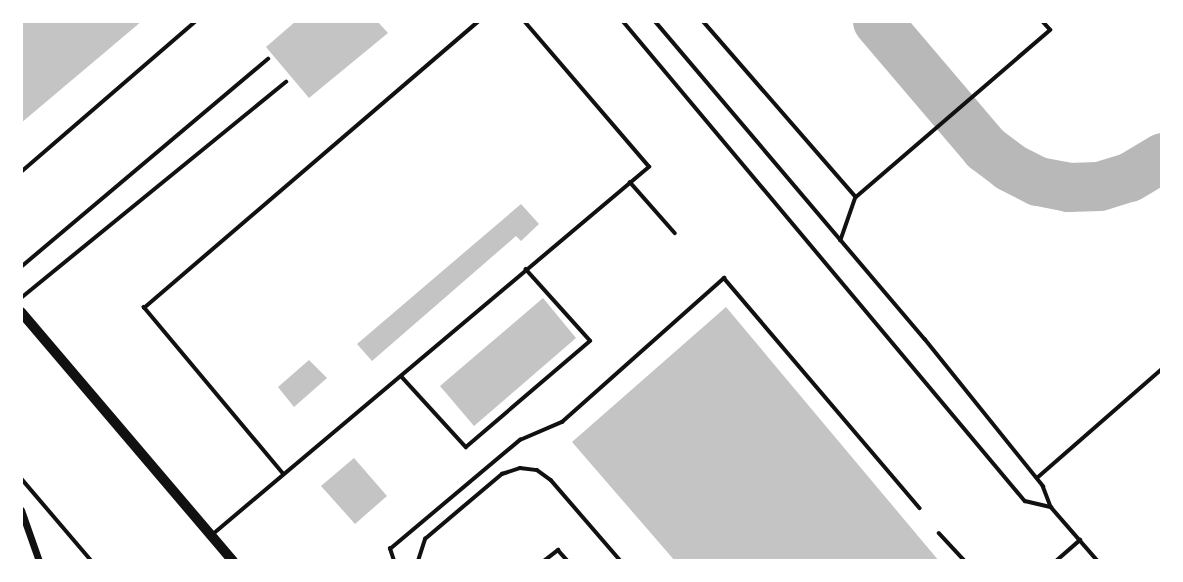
<!DOCTYPE html>
<html>
<head>
<meta charset="utf-8">
<style>
  body { margin:0 }
  #map { position:relative; width:1183px; height:582px; overflow:hidden; background:#fff; font-family:Quicksand,sans-serif }
  div>[style] { position:absolute }
  .taxiway>* { height:49px; margin:-24.5px; padding:0 24.5px; transform-origin:24.5px; border-radius:24.5px; background:#b8b8b8 }
  .building>* { inset:0; background:#c4c4c4 }
  .service>* { height:3.5px; margin:-1.75px; padding:0 1.75px; transform-origin:1.75px; border-radius:1.75px; background:#111 }
  .minor>* { height:7px; margin:-3.5px; padding:0 3.5px; transform-origin:3.5px; border-radius:3.5px; background:#111 }
  .tertiary>* { height:10px; margin:-5px; padding:0 5px; transform-origin:5px; border-radius:5px; background:#111 }
  span { translate:-50% -50%; white-space:nowrap; text-align:center; line-height:1.15; -webkit-text-stroke:5px #fff; paint-order:stroke }
  .frame { position:absolute; inset:0; border:23px solid #fff; pointer-events:none }
</style>
</head>
<body>
<div id="map">
  <div class="taxiway">
    <i style="left:877px;top:21px;width:167px;rotate:49.6deg"></i>
    <i style="left:985px;top:148px;width:31px;rotate:37deg"></i>
    <i style="left:1010px;top:167px;width:31px;rotate:27deg"></i>
    <i style="left:1038px;top:181px;width:31px;rotate:11deg"></i>
    <i style="left:1068px;top:187px;width:31px;rotate:-2deg"></i>
    <i style="left:1099px;top:186px;width:31px;rotate:-17deg"></i>
    <i style="left:1129px;top:177px;width:39px;rotate:-31deg"></i>
  </div>
  <div class="building">
    <i style="clip-path:polygon(21px 21px,142px 21px,21px 123px)"></i>
    <i style="clip-path:polygon(296px 21px,377px 21px,388px 33px,309px 98px,266px 47px)"></i>
    <i style="clip-path:polygon(521px 204px,539px 224px,521px 241px,516px 236px,372px 361px,357px 344px)"></i>
    <i style="clip-path:polygon(543px 298px,576px 338px,474px 426px,440px 386px)"></i>
    <i style="clip-path:polygon(726px 307px,939px 561px,675px 561px,572px 442px)"></i>
    <i style="clip-path:polygon(309px 360px,327px 378px,294px 407px,278px 387px)"></i>
    <i style="clip-path:polygon(354px 458px,387px 496px,355px 524px,321px 486px)"></i>
  </div>
  <div class="service">
    <i style="left:623px;top:21px;width:626px;rotate:50.05deg"></i>
    <i style="left:1025px;top:501px;width:27px;rotate:13deg"></i>
    <i style="left:655px;top:21px;width:417px;rotate:49.7deg"></i>
    <i style="left:925px;top:339px;width:189px;rotate:51.2deg"></i>
    <i style="left:1043px;top:486px;width:22px;rotate:69deg"></i>
    <i style="left:1051px;top:507px;width:72px;rotate:49deg"></i>
    <i style="left:703px;top:21px;width:233px;rotate:49deg"></i>
    <i style="left:856px;top:197px;width:46px;rotate:109.2deg"></i>
    <i style="left:21px;top:172px;width:231px;rotate:-40.8deg"></i>
    <i style="left:630px;top:182px;width:68px;rotate:48.6deg"></i>
    <i style="left:856px;top:197px;width:256px;rotate:-40.7deg"></i>
    <i style="left:1050px;top:30px;width:12px;rotate:-132deg"></i>
    <i style="left:21px;top:267px;width:323px;rotate:-40.1deg"></i>
    <i style="left:21px;top:298px;width:342px;rotate:-39.2deg"></i>
    <i style="left:402px;top:377px;width:95px;rotate:47.6deg"></i>
    <i style="left:466px;top:447px;width:163px;rotate:-40.5deg"></i>
    <i style="left:590px;top:341px;width:96px;rotate:-132deg"></i>
    <i style="left:283px;top:474px;width:217px;rotate:-129.9deg"></i>
    <i style="left:144px;top:308px;width:441px;rotate:-40.6deg"></i>
    <i style="left:21px;top:478px;width:109px;rotate:49.5deg"></i>
    <i style="left:1037px;top:478px;width:166px;rotate:-41.1deg"></i>
    <i style="left:939px;top:533px;width:38px;rotate:47deg"></i>
    <i style="left:213px;top:534px;width:570px;rotate:-40.09deg"></i>
    <i style="left:649px;top:167px;width:192px;rotate:-130.6deg"></i>
    <i style="left:394px;top:561px;width:13px;rotate:-108deg"></i>
    <i style="left:390px;top:549px;width:170px;rotate:-40deg"></i>
    <i style="left:520px;top:440px;width:46px;rotate:-23.2deg"></i>
    <i style="left:562px;top:422px;width:217px;rotate:-41.6deg"></i>
    <i style="left:724px;top:278px;width:302px;rotate:49.6deg"></i>
    <i style="left:418px;top:561px;width:23px;rotate:-72deg"></i>
    <i style="left:425px;top:539px;width:101px;rotate:-40.2deg"></i>
    <i style="left:502px;top:474px;width:19px;rotate:-18deg"></i>
    <i style="left:520px;top:468px;width:17px;rotate:7deg"></i>
    <i style="left:537px;top:470px;width:17px;rotate:36deg"></i>
    <i style="left:551px;top:480px;width:107px;rotate:49.2deg"></i>
    <i style="left:544px;top:561px;width:18px;rotate:-38deg"></i>
    <i style="left:558px;top:550px;width:15px;rotate:48deg"></i>
    <i style="left:1056px;top:561px;width:32px;rotate:-41deg"></i>
  </div>
  <div class="minor">
    <i style="left:21px;top:510px;width:54px;rotate:70.6deg"></i>
  </div>
  <div class="tertiary">
    <i style="left:21px;top:312px;width:327px;rotate:49.6deg"></i>
  </div>
  <div class="frame"></div>
</div>
</body>
</html>
